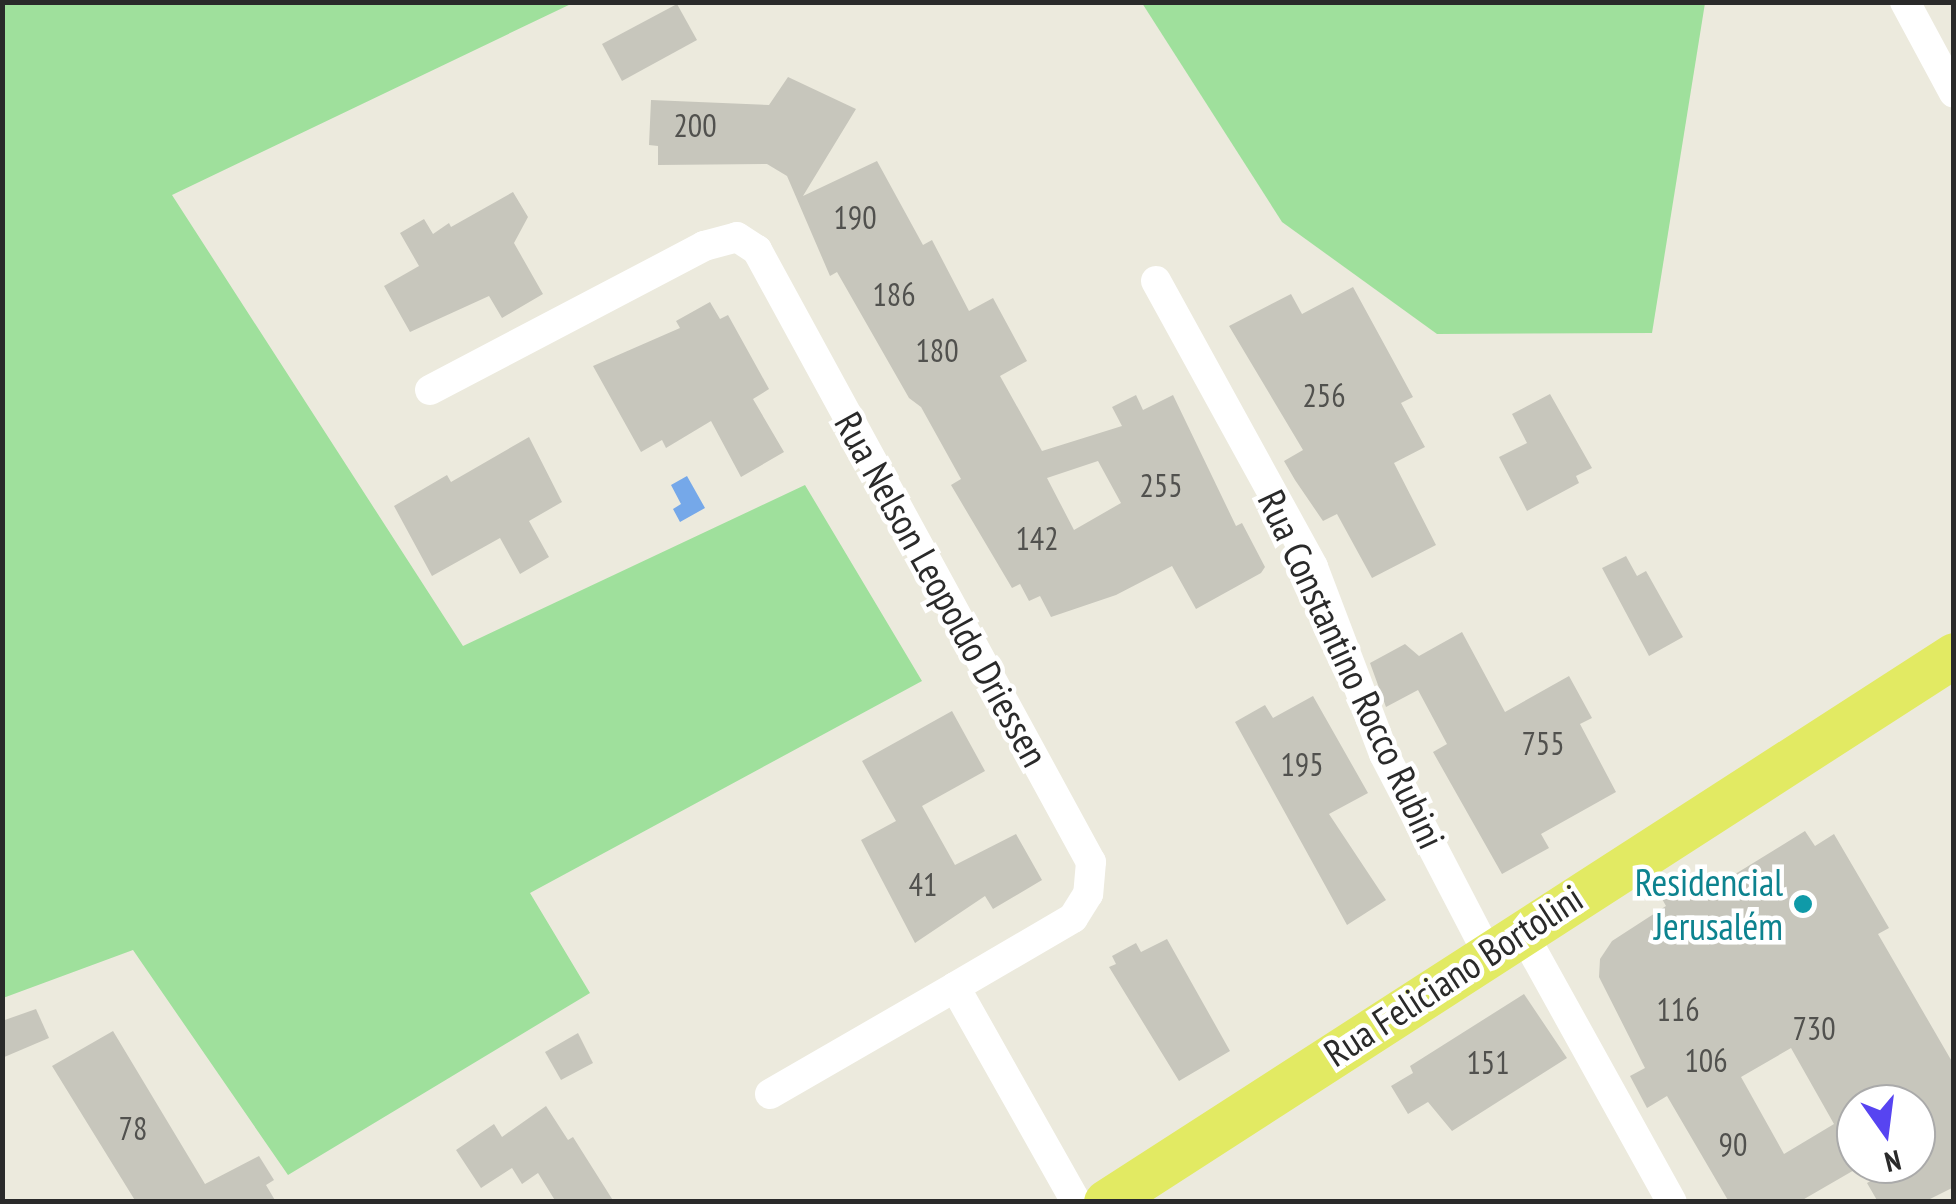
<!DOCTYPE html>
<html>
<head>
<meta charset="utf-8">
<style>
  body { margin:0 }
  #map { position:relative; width:1956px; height:1204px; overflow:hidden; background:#eceadd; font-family:"PT Sans Narrow",sans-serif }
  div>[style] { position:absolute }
  .green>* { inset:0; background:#9fe09c }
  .water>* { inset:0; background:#75a8e9 }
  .building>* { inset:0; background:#c7c6bc }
  .street>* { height:30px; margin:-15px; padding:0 15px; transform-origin:15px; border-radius:15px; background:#fff }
  .primary>* { height:45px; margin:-22.5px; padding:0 22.5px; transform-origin:22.5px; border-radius:22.5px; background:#e2ea63 }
  .dots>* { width:28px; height:28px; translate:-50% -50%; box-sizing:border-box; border:5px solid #fff; border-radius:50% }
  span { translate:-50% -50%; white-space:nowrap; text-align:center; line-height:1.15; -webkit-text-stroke:9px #fff; paint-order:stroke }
  .number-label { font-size:32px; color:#51514e }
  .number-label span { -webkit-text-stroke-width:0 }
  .street-label { font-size:38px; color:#2a2a2a }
  .culture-label { font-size:38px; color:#0d838f }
  .right { translate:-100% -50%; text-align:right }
  .frame { position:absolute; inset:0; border:5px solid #2a2a2a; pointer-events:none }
  .north { position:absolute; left:1836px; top:1084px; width:100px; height:100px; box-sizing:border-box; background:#fff; border:2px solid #aaa; border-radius:50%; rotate:166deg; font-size:28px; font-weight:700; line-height:40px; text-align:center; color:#2a2a2a }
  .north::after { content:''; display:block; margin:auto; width:35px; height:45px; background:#5744f1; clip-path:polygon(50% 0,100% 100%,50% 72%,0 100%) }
</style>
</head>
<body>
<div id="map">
  <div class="green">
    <i style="clip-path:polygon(3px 2px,573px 3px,172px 195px,463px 646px,805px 485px,922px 681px,530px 893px,590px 993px,288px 1175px,133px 950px,3px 998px)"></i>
    <i style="clip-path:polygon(1142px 3px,1705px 3px,1652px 333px,1437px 334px,1282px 222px)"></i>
  </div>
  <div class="water">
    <i style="clip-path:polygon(687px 476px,705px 508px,680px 522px,673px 509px,681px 504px,671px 485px)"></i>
  </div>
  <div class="building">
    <i style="clip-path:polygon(677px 4px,697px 40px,622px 81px,602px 44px)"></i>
    <i style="clip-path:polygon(evenodd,788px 77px,856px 109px,803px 196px,877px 161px,923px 245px,932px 240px,969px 311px,993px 298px,1027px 361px,1000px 376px,1042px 451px,1122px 426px,1112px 407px,1136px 395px,1143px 410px,1173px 395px,1236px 526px,1242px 523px,1265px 567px,1261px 573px,1196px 609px,1172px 566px,1116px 595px,1051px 617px,1040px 596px,1029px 601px,1020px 584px,1012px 588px,951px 485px,961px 479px,921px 407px,909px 398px,837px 272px,830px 276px,787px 176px,767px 164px,658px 165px,658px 146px,649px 145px,651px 100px,769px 105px,788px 77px,1098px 461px,1121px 503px,1074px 530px,1047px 478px,1098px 461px)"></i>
    <i style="clip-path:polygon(513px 192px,528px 217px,514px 243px,543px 294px,502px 318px,489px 296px,410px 332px,384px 286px,419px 266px,400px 233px,424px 219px,433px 234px,449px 223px,451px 227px)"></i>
    <i style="clip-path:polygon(1353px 287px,1413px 397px,1401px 403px,1425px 447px,1394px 463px,1436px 545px,1372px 578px,1337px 514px,1323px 521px,1295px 480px,1284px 461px,1303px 450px,1229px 326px,1291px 294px,1302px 314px)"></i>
    <i style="clip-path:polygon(710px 302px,720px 319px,728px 315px,769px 389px,753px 399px,784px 452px,741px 477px,711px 421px,666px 448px,662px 440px,641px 452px,593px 366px,680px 328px,676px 321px)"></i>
    <i style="clip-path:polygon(1550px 394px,1592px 468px,1576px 476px,1579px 483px,1527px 511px,1499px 457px,1527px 443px,1512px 414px)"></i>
    <i style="clip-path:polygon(529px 437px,562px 502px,529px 521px,549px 557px,520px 574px,500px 538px,432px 576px,394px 506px,447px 475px,451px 482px)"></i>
    <i style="clip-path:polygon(1626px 556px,1637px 576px,1646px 571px,1683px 637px,1649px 656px,1602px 568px)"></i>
    <i style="clip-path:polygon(1462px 632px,1505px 712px,1569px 676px,1592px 718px,1580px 724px,1616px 792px,1541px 834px,1549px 848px,1502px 874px,1433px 752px,1447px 744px,1418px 690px,1386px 707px,1370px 663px,1405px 644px,1419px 656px)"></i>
    <i style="clip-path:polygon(1313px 696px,1368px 793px,1329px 814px,1386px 900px,1347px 925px,1235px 722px,1265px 705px,1273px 718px)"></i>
    <i style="clip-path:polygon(952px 711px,985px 771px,922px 806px,955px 865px,1016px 834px,1042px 880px,993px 909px,985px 896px,915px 943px,861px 840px,896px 821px,862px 761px)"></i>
    <i style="clip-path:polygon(evenodd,1805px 831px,1815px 846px,1834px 834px,1889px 928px,1878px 934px,1954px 1065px,1954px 1187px,1924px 1202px,1878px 1202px,1867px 1183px,1899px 1164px,1916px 1164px,1916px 1154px,1929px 1146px,1916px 1123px,1916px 1104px,1856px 1104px,1856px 1169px,1799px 1202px,1729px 1202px,1667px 1096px,1647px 1108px,1630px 1076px,1645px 1068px,1599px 977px,1600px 959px,1612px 941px,1666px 906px,1656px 888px,1679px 874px,1693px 900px,1805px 831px,1791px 1048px,1834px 1124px,1784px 1154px,1741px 1077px,1791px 1048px)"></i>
    <i style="clip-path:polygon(1167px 939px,1230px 1051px,1179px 1081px,1109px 967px,1116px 964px,1112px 956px,1136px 943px,1141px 952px)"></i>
    <i style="clip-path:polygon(1524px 994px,1567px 1058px,1452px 1131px,1428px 1102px,1408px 1114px,1391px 1086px,1413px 1073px,1410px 1066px)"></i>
    <i style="clip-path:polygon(36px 1009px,49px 1038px,2px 1058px,2px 1021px)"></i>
    <i style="clip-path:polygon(113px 1031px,205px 1184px,259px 1156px,274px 1180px,266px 1185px,276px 1202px,136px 1202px,52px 1066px)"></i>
    <i style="clip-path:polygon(578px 1033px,593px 1063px,561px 1080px,545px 1052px)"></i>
    <i style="clip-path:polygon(546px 1106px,568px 1140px,573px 1137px,614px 1202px,556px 1202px,538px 1173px,522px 1184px,512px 1168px,481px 1188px,456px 1150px,494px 1124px,502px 1137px)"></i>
  </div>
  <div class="street">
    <i style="left:1905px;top:2px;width:103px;rotate:61.7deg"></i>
    <i style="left:1156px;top:281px;width:326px;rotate:61.2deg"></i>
    <i style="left:1313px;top:567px;width:200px;rotate:69.2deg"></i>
    <i style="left:1384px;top:754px;width:223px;rotate:62.5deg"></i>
    <i style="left:430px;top:390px;width:310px;rotate:-27.7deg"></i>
    <i style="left:704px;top:246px;width:34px;rotate:-15deg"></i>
    <i style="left:737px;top:237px;width:24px;rotate:33deg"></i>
    <i style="left:757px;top:250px;width:697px;rotate:61.38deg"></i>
    <i style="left:1091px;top:862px;width:32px;rotate:95deg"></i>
    <i style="left:1088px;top:894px;width:28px;rotate:122deg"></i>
    <i style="left:1073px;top:918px;width:137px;rotate:149.7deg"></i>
    <i style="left:955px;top:987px;width:247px;rotate:60.6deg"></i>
    <i style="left:1521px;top:930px;width:311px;rotate:61deg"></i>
    <i style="left:770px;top:1094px;width:214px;rotate:-30deg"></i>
  </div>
  <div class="primary">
    <i style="left:1106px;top:1202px;width:1009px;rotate:-32.82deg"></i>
  </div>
  <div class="dots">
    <i style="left:1803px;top:904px;background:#0f9aa8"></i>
  </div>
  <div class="number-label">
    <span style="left:695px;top:125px">200</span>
    <span style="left:855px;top:217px">190</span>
    <span style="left:894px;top:294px">186</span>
    <span style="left:937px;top:350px">180</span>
    <span style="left:1324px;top:395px">256</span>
    <span style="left:1161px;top:485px">255</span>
    <span style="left:1037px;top:538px">142</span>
    <span style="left:1543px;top:743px">755</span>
    <span style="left:1302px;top:764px">195</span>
    <span style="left:923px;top:884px">41</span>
    <span style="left:1678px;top:1009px">116</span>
    <span style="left:1814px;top:1028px">730</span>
    <span style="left:1706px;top:1060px">106</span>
    <span style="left:1488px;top:1062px">151</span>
    <span style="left:133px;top:1128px">78</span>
    <span style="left:1733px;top:1144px">90</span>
  </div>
  <div class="street-label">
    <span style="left:942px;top:589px;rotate:61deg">Rua Nelson Leopoldo Driessen</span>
    <span style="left:1352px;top:669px;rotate:65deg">Rua Constantino Rocco Rubini</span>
    <span style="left:1453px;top:975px;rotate:-33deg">Rua Feliciano Bortolini</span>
  </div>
  <div class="culture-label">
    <span class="right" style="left:1783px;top:904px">Residencial<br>Jerusalém</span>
  </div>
  <div class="frame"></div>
  <div class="north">N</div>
</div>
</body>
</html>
